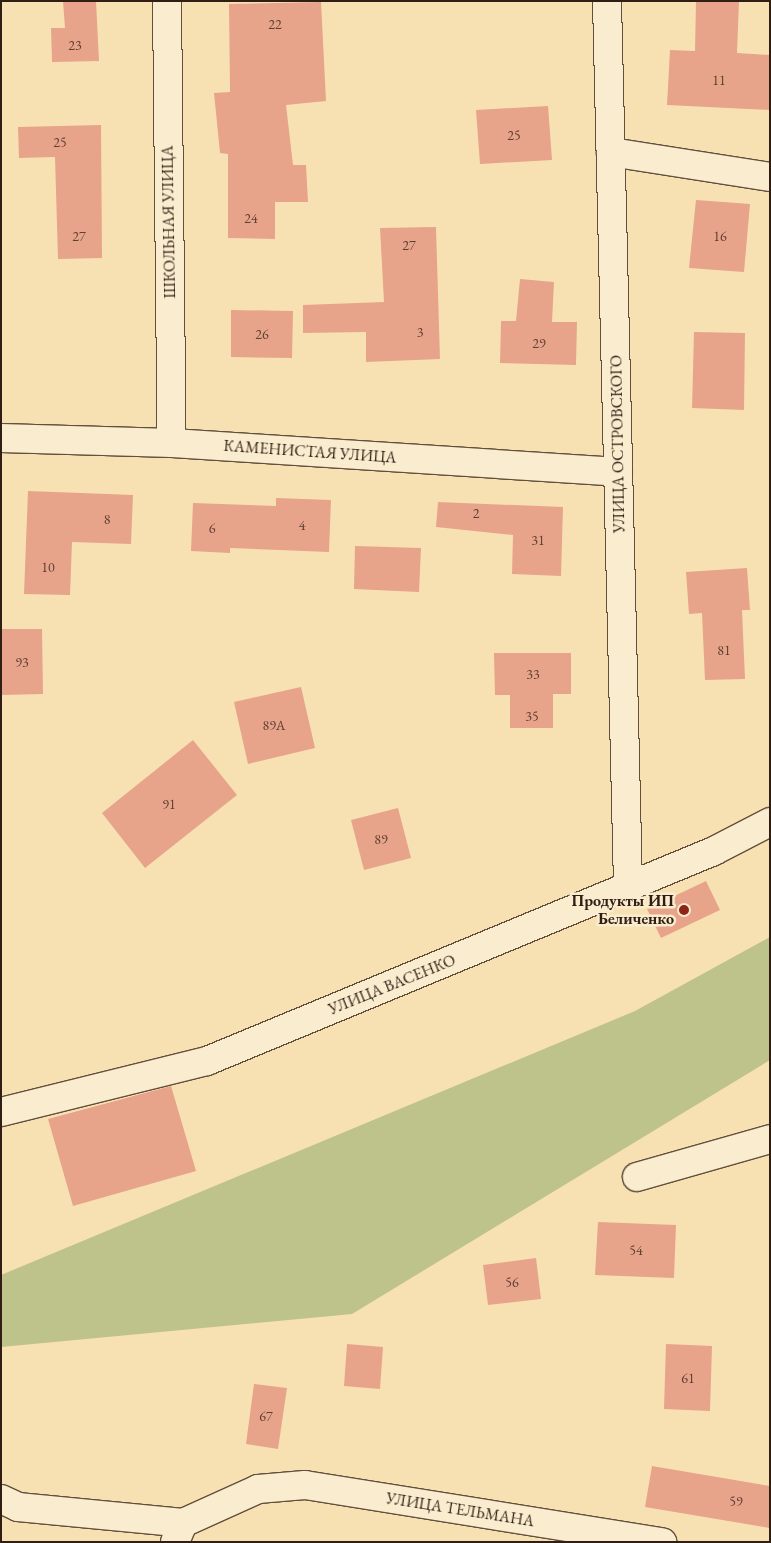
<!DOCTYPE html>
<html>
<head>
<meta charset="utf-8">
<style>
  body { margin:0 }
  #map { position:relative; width:771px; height:1543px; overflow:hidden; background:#f7e1b3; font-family:"EB Garamond",serif }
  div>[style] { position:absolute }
  .green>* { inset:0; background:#bec28b }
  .building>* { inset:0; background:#e7a48a }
  .roads { filter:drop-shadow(1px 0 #624f3c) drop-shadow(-1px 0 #624f3c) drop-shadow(0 1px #624f3c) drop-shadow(0 -1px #624f3c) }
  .street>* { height:28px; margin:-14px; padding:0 14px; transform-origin:14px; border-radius:14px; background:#faecce }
  .dots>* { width:14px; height:14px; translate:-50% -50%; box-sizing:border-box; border:2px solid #faecce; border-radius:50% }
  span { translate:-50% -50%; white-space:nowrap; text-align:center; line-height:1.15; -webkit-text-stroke:5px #faecce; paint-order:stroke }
  .number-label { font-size:14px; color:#5e4032 }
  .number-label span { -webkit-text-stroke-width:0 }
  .street-label { font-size:16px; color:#301e15 }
  .poi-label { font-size:16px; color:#301e15; font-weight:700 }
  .right { translate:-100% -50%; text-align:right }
  .frame { position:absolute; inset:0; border:2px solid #301e15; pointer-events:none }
</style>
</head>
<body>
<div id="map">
  <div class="green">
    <i style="clip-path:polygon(770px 937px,770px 1060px,352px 1314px,1px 1347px,1px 1275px,635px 1011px)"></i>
  </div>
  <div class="building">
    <i style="clip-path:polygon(63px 1px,96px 1px,99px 61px,52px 62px,51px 28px,65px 28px)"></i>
    <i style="clip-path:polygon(696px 1px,739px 1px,737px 53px,770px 55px,770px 110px,667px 105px,670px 50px,695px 51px)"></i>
    <i style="clip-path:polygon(321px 2px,326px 101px,286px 105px,293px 165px,306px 165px,308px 202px,275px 202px,275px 239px,228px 238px,228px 154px,220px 153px,214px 93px,230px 92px,229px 4px)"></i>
    <i style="clip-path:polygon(548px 106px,552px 160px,480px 164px,476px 110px)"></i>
    <i style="clip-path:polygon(101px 125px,102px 258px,58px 259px,55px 157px,19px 158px,18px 127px)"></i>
    <i style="clip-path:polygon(696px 200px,750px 204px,744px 272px,689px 268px)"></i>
    <i style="clip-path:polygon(436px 227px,440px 359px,366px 362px,366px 332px,303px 333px,303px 305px,384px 302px,380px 228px)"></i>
    <i style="clip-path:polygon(520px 279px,554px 282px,552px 322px,577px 322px,576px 365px,500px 363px,501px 321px,516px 321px)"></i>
    <i style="clip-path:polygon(231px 310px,293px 311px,292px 358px,231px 357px)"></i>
    <i style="clip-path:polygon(694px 332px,745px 333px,744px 410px,692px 408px)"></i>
    <i style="clip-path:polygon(28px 491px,133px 495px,131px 544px,72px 542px,70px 595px,24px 594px)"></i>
    <i style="clip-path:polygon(276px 498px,331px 500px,329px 552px,230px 548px,230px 553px,191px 551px,193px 503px,276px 506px)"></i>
    <i style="clip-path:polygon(438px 502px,563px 507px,561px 576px,512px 574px,513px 535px,436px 527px)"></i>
    <i style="clip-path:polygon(355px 546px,421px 548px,419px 592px,354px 589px)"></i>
    <i style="clip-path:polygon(747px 568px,750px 610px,742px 610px,745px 679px,705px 680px,702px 613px,689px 614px,686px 572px)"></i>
    <i style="clip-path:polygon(1px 629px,42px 629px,43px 694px,1px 695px)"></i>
    <i style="clip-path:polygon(494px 653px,571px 653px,571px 694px,553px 694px,553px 728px,510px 728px,510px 695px,495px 695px)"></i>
    <i style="clip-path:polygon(301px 687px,315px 748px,248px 764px,234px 702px)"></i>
    <i style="clip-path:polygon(193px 740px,237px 795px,145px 868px,102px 813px)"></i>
    <i style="clip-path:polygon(398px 808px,411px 858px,364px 870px,351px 820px)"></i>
    <i style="clip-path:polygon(706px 881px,720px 910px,661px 938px,647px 909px)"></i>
    <i style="clip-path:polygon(171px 1086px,196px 1171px,73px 1206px,48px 1119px)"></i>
    <i style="clip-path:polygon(598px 1222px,676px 1225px,674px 1278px,595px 1275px)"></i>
    <i style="clip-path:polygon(536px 1258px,541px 1299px,488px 1305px,483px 1265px)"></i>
    <i style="clip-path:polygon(347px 1344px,383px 1347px,380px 1389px,344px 1386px)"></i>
    <i style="clip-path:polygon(666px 1344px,712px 1346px,710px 1411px,664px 1409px)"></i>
    <i style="clip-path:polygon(254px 1384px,287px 1388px,278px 1449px,246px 1444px)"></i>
    <i style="clip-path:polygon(652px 1466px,770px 1486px,770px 1528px,645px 1507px)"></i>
  </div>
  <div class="roads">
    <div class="street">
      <i style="left:167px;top:1px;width:442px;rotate:89.4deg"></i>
      <i style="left:607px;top:1px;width:886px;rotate:88.64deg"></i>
      <i style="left:611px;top:152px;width:161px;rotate:8.9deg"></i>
      <i style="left:1px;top:438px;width:171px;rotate:1.7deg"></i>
      <i style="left:172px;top:443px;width:447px;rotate:3.7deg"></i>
      <i style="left:1px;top:1112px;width:212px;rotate:-13.9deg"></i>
      <i style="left:207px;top:1061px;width:549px;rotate:-22.5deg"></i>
      <i style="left:714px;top:851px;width:63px;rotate:-27.4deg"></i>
      <i style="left:637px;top:1177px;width:138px;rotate:-15.9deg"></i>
      <i style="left:1px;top:1499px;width:19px;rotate:25deg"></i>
      <i style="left:18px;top:1507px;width:166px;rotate:5.5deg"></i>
      <i style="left:175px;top:1542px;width:21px;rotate:-67deg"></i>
      <i style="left:183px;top:1523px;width:82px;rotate:-24.4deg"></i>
      <i style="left:258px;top:1489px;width:47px;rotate:-4.9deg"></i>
      <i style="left:305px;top:1485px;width:362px;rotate:9.1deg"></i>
    </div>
  </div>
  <div class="dots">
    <i style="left:684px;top:910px;background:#8f2418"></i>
  </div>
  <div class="number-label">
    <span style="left:275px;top:24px">22</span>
    <span style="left:75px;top:45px">23</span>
    <span style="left:719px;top:80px">11</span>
    <span style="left:514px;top:135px">25</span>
    <span style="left:60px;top:142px">25</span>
    <span style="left:251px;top:218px">24</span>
    <span style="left:79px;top:236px">27</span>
    <span style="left:720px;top:236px">16</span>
    <span style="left:409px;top:245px">27</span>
    <span style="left:420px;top:332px">3</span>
    <span style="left:262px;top:334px">26</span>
    <span style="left:539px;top:343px">29</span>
    <span style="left:476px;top:513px">2</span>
    <span style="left:107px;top:519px">8</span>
    <span style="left:302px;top:525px">4</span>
    <span style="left:212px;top:528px">6</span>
    <span style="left:538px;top:540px">31</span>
    <span style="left:48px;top:567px">10</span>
    <span style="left:724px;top:650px">81</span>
    <span style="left:22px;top:662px">93</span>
    <span style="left:533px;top:674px">33</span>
    <span style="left:532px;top:716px">35</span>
    <span style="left:274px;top:725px">89А</span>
    <span style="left:169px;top:804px">91</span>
    <span style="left:381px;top:839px">89</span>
    <span style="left:636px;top:1250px">54</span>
    <span style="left:512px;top:1282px">56</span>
    <span style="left:688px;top:1378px">61</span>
    <span style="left:266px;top:1416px">67</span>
    <span style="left:736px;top:1501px">59</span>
  </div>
  <div class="street-label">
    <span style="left:169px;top:222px;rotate:-91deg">ШКОЛЬНАЯ УЛИЦА</span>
    <span style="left:618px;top:444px;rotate:-91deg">УЛИЦА ОСТРОВСКОГО</span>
    <span style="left:310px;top:452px;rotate:4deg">КАМЕНИСТАЯ УЛИЦА</span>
    <span style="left:392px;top:985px;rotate:-22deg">УЛИЦА ВАСЕНКО</span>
    <span style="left:460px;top:1510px;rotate:9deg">УЛИЦА ТЕЛЬМАНА</span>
  </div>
  <div class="poi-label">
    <span class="right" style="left:674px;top:910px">Продукты ИП<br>Беличенко</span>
  </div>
  <div class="frame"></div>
</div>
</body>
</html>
